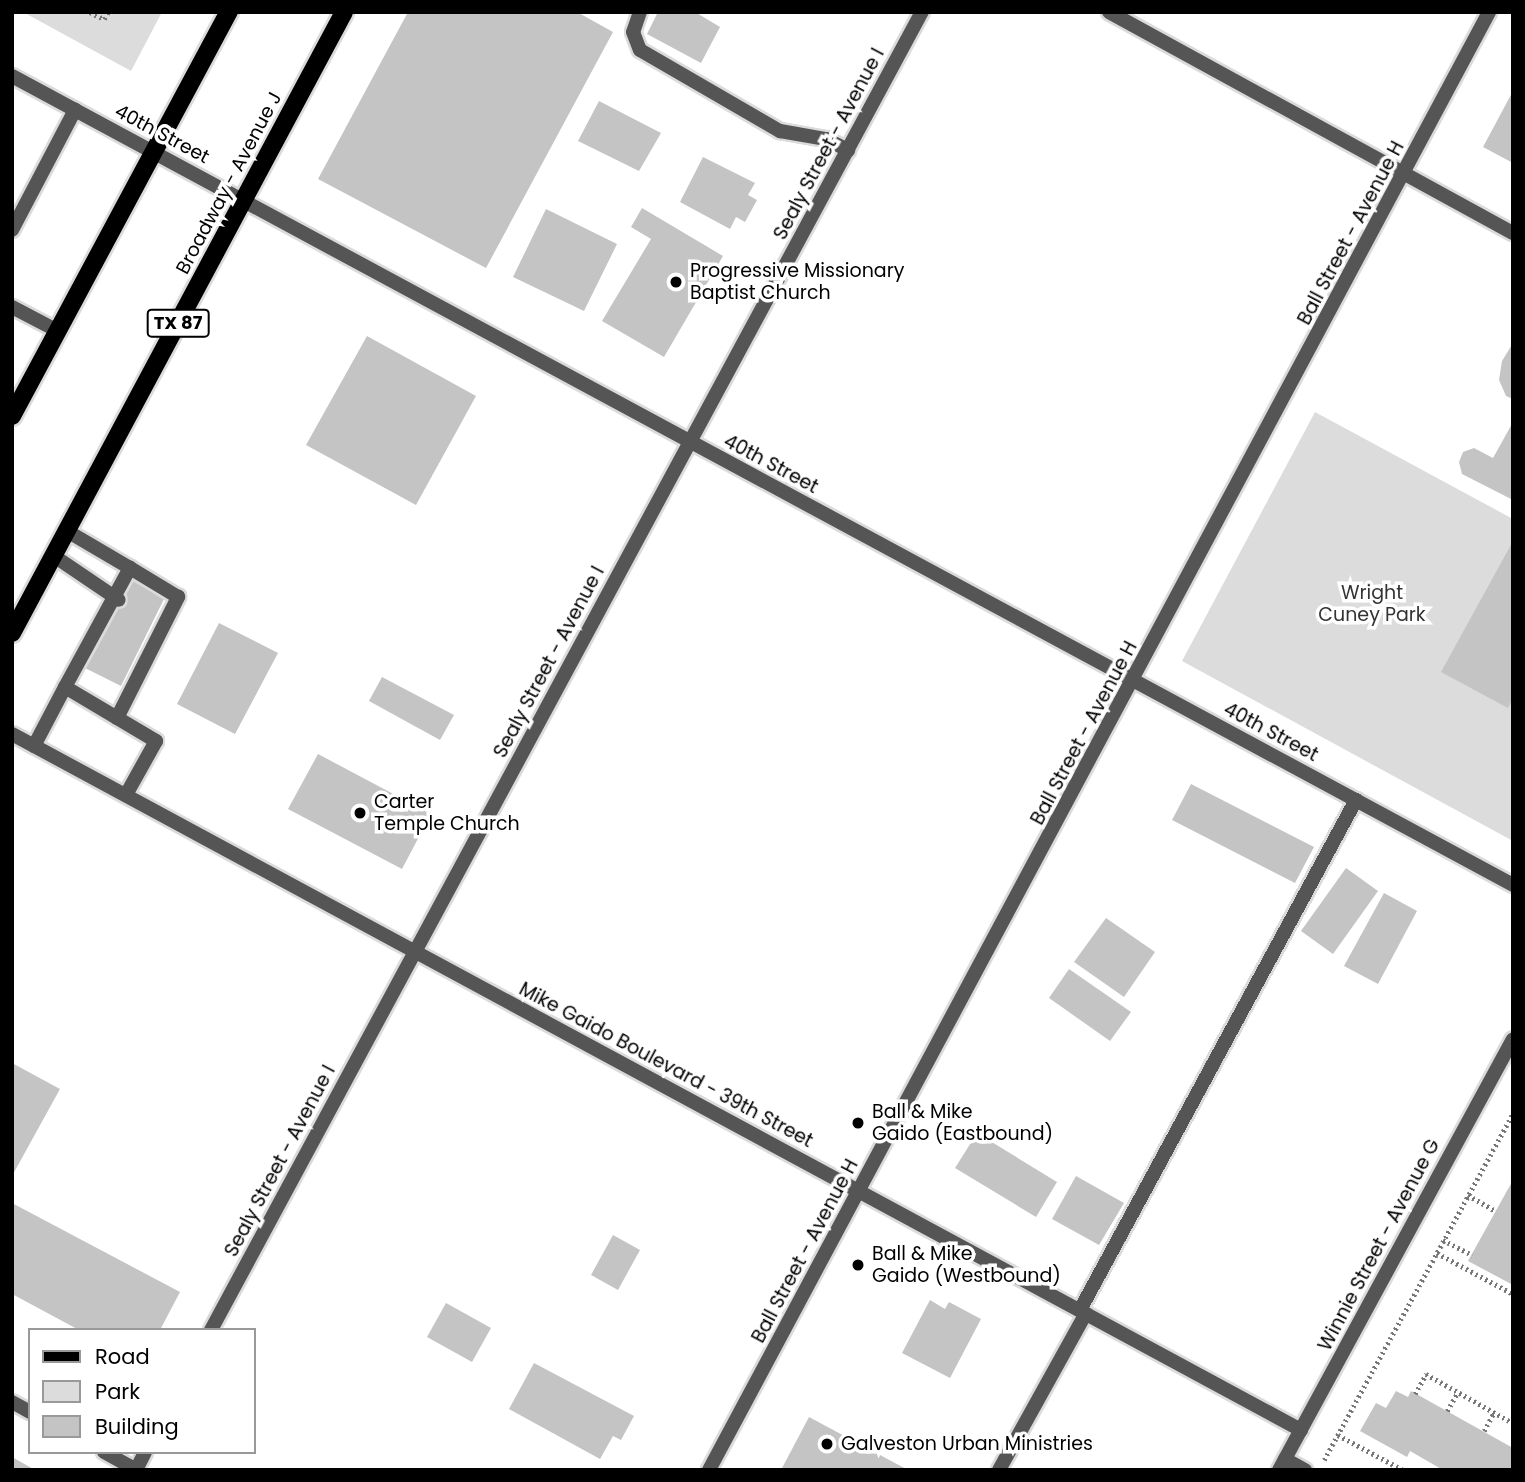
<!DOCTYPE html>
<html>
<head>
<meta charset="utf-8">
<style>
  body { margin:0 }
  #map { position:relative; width:1525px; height:1482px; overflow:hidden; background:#fff; font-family:Poppins,sans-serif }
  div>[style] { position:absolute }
  .green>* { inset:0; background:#dcdcdc }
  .building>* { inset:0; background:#c4c4c4 }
  .path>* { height:4.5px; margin-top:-2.25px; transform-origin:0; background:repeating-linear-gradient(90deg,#777 0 2px,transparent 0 5.5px) }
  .roads { filter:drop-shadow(2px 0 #dbdbdb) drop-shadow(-2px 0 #dbdbdb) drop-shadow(0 2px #dbdbdb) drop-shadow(0 -2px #dbdbdb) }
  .service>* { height:14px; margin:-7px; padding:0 7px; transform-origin:7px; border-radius:7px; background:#555 }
  .minor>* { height:14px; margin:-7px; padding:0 7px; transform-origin:7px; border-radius:7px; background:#555 }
  .tertiary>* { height:14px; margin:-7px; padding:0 7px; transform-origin:7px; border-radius:7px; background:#555 }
  .primary>* { height:18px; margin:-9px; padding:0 9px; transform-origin:9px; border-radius:9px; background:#000 }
  .dots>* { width:19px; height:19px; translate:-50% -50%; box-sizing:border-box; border:4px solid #fff; border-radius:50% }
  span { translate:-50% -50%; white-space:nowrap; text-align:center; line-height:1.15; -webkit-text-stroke:7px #fff; paint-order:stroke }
  .shield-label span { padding:2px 5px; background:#fff; border:2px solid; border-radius:5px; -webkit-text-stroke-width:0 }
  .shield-label { font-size:18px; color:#000; font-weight:700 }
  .street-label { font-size:19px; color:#000 }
  .poi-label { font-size:19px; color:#000 }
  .left { translate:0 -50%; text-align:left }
  .park-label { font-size:19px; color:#333 }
  .frame { position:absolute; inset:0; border:14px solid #000; pointer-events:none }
  .legend { position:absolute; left:28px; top:1328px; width:228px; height:126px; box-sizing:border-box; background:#fff; border:2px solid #999; margin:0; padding:9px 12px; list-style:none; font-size:21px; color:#000 }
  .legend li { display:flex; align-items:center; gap:14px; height:35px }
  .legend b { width:35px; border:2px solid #999 }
</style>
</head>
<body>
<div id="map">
  <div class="green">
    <i style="clip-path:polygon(23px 12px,162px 12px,131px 71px)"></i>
    <i style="clip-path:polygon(1315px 412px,1513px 519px,1513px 841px,1182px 661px)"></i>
  </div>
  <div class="building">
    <i style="clip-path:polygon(408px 12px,577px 12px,613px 32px,486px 268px,318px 179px)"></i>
    <i style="clip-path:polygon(658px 12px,695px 12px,720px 27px,701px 63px,647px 34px)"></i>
    <i style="clip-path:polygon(1513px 91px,1513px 163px,1483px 147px)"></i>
    <i style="clip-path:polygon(599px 101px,661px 133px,639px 171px,578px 141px)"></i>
    <i style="clip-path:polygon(703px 157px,755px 183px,748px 195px,757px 200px,745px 222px,736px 217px,730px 229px,680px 202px)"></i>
    <i style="clip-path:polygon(642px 208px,723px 256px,664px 357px,602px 321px,651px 239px,631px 227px)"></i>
    <i style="clip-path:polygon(546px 209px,617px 244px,584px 311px,513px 277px)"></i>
    <i style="clip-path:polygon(367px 336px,476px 396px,416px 505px,306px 445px)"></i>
    <i style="clip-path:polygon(1513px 343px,1513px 399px,1506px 396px,1499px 380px,1502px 361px)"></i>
    <i style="clip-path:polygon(1513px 422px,1513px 500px,1462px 474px,1459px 462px,1463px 452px,1474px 448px,1493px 458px)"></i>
    <i style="clip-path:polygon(1513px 541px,1513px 698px,1508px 708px,1441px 672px)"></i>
    <i style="clip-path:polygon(129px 579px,165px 597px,121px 686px,85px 668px)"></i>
    <i style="clip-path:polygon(219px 623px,278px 653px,235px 734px,177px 704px)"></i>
    <i style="clip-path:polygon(382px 677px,454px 715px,440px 740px,369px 701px)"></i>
    <i style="clip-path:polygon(318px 754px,431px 814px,402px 869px,288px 809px)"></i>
    <i style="clip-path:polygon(1191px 784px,1314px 847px,1295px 883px,1172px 820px)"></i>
    <i style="clip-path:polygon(1346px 868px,1378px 891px,1333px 954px,1301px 931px)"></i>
    <i style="clip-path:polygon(1384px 893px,1417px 911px,1378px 984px,1344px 966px)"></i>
    <i style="clip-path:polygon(1106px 918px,1155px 952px,1124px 997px,1074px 962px)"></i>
    <i style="clip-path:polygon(1069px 969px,1131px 1012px,1110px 1041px,1049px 998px)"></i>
    <i style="clip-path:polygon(12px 1063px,60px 1089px,12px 1176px)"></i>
    <i style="clip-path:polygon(977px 1133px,1057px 1182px,1036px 1217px,955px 1168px)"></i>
    <i style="clip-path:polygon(1076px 1176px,1124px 1203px,1099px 1245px,1052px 1219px)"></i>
    <i style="clip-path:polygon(1513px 1180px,1513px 1285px,1468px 1261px)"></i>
    <i style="clip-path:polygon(12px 1203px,180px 1292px,160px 1330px,79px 1330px,12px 1294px)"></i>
    <i style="clip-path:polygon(613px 1235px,640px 1250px,618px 1290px,591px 1275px)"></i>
    <i style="clip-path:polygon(930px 1300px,945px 1309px,949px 1302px,981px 1319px,950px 1378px,902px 1353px)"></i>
    <i style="clip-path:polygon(446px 1303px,491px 1328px,472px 1362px,427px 1337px)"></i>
    <i style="clip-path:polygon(534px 1363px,634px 1416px,621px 1440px,613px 1436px,600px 1459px,509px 1409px)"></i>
    <i style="clip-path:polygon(1396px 1391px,1408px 1397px,1411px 1391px,1513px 1448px,1513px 1470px,1443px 1470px,1410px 1451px,1407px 1457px,1360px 1431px,1376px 1403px,1386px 1408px)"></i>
    <i style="clip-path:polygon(809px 1417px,908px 1470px,781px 1470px)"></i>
    <i style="clip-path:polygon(12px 1457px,35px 1470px,12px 1470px)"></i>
  </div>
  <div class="path">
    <i style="left:90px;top:12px;width:16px;rotate:27deg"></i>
    <i style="left:104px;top:19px;width:8px;rotate:-60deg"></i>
    <i style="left:1468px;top:1195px;width:32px;rotate:30deg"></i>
    <i style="left:1443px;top:1240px;width:33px;rotate:27deg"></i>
    <i style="left:1437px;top:1253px;width:86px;rotate:28.3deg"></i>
    <i style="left:1415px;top:1394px;width:23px;rotate:-61deg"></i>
    <i style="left:1426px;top:1374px;width:100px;rotate:29.4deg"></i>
    <i style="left:1447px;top:1411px;width:22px;rotate:-60deg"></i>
    <i style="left:1484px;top:1431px;width:21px;rotate:-62deg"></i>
    <i style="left:1338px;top:1435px;width:74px;rotate:28.3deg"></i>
    <i style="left:1324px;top:1460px;width:395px;rotate:-61.4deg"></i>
  </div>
  <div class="roads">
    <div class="service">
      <i style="left:640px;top:12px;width:21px;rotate:109deg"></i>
      <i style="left:633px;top:32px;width:19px;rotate:69deg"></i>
      <i style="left:640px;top:50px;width:162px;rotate:30.1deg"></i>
      <i style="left:780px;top:131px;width:47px;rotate:9.9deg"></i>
      <i style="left:826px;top:139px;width:25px;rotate:27deg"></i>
      <i style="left:12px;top:230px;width:136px;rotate:-62.3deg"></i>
      <i style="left:12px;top:307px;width:52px;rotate:27.6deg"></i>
      <i style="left:54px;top:556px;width:78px;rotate:34.1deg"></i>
      <i style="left:65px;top:687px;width:136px;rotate:-61.4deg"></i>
      <i style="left:130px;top:568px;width:73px;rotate:-149.6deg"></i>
      <i style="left:117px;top:718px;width:136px;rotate:-63.2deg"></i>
      <i style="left:178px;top:597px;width:56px;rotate:-148.9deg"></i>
      <i style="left:34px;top:746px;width:67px;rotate:-62.3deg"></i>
      <i style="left:65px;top:687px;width:106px;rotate:30.7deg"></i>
      <i style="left:156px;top:741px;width:62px;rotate:119.1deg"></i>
      <i style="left:1080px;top:1310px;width:580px;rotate:-61.58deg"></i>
      <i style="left:1285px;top:1459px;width:23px;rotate:29deg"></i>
      <i style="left:999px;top:1470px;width:179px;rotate:-61deg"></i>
    </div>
    <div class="minor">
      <i style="left:1109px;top:12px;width:460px;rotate:28.7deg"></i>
      <i style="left:12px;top:76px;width:1705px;rotate:28.32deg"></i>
      <i style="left:12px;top:734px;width:1465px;rotate:28.37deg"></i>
      <i style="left:211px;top:1330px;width:1498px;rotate:-61.66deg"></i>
      <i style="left:12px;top:1402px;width:21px;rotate:29deg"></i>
      <i style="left:104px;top:1452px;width:37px;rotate:29deg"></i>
      <i style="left:136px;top:1470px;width:20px;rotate:-63deg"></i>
      <i style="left:1279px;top:1470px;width:490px;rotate:-61.5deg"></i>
    </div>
    <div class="tertiary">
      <i style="left:709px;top:1470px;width:1654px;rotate:-61.85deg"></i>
    </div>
    <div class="primary">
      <i style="left:12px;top:416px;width:459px;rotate:-61.8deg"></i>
      <i style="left:12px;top:633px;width:704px;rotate:-61.87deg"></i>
    </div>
  </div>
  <div class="dots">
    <i style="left:676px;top:282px;background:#000"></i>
    <i style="left:360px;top:813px;background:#000"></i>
    <i style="left:858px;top:1123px;background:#000"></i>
    <i style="left:858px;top:1265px;background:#000"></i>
    <i style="left:827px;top:1444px;background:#000"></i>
  </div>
  <div class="shield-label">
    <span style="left:178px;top:323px">TX 87</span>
  </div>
  <div class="street-label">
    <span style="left:162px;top:134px;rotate:28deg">40th Street</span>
    <span style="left:829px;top:144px;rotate:-62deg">Sealy Street - Avenue I</span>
    <span style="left:229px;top:183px;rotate:-62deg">Broadway - Avenue J</span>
    <span style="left:1351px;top:233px;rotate:-62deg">Ball Street - Avenue H</span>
    <span style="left:771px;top:464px;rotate:28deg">40th Street</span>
    <span style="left:549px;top:662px;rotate:-62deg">Sealy Street - Avenue I</span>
    <span style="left:1271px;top:732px;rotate:28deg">40th Street</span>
    <span style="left:1084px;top:733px;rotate:-62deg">Ball Street - Avenue H</span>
    <span style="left:666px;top:1065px;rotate:28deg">Mike Gaido Boulevard - 39th Street</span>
    <span style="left:280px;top:1161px;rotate:-62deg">Sealy Street - Avenue I</span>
    <span style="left:1379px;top:1245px;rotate:-62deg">Winnie Street - Avenue G</span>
    <span style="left:805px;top:1251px;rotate:-62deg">Ball Street - Avenue H</span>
  </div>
  <div class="poi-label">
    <span class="left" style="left:690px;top:282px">Progressive Missionary<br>Baptist Church</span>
    <span class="left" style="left:374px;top:813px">Carter<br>Temple Church</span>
    <span class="left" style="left:872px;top:1123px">Ball &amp; Mike<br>Gaido (Eastbound)</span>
    <span class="left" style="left:872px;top:1265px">Ball &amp; Mike<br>Gaido (Westbound)</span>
    <span class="left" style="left:841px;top:1444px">Galveston Urban Ministries</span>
  </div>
  <div class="park-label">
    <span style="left:1372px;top:604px">Wright<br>Cuney Park</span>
  </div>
  <div class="frame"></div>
  <ul class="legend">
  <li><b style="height:9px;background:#000"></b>Road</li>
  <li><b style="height:19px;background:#dcdcdc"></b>Park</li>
  <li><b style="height:19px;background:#c4c4c4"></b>Building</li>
  </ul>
</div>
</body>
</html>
